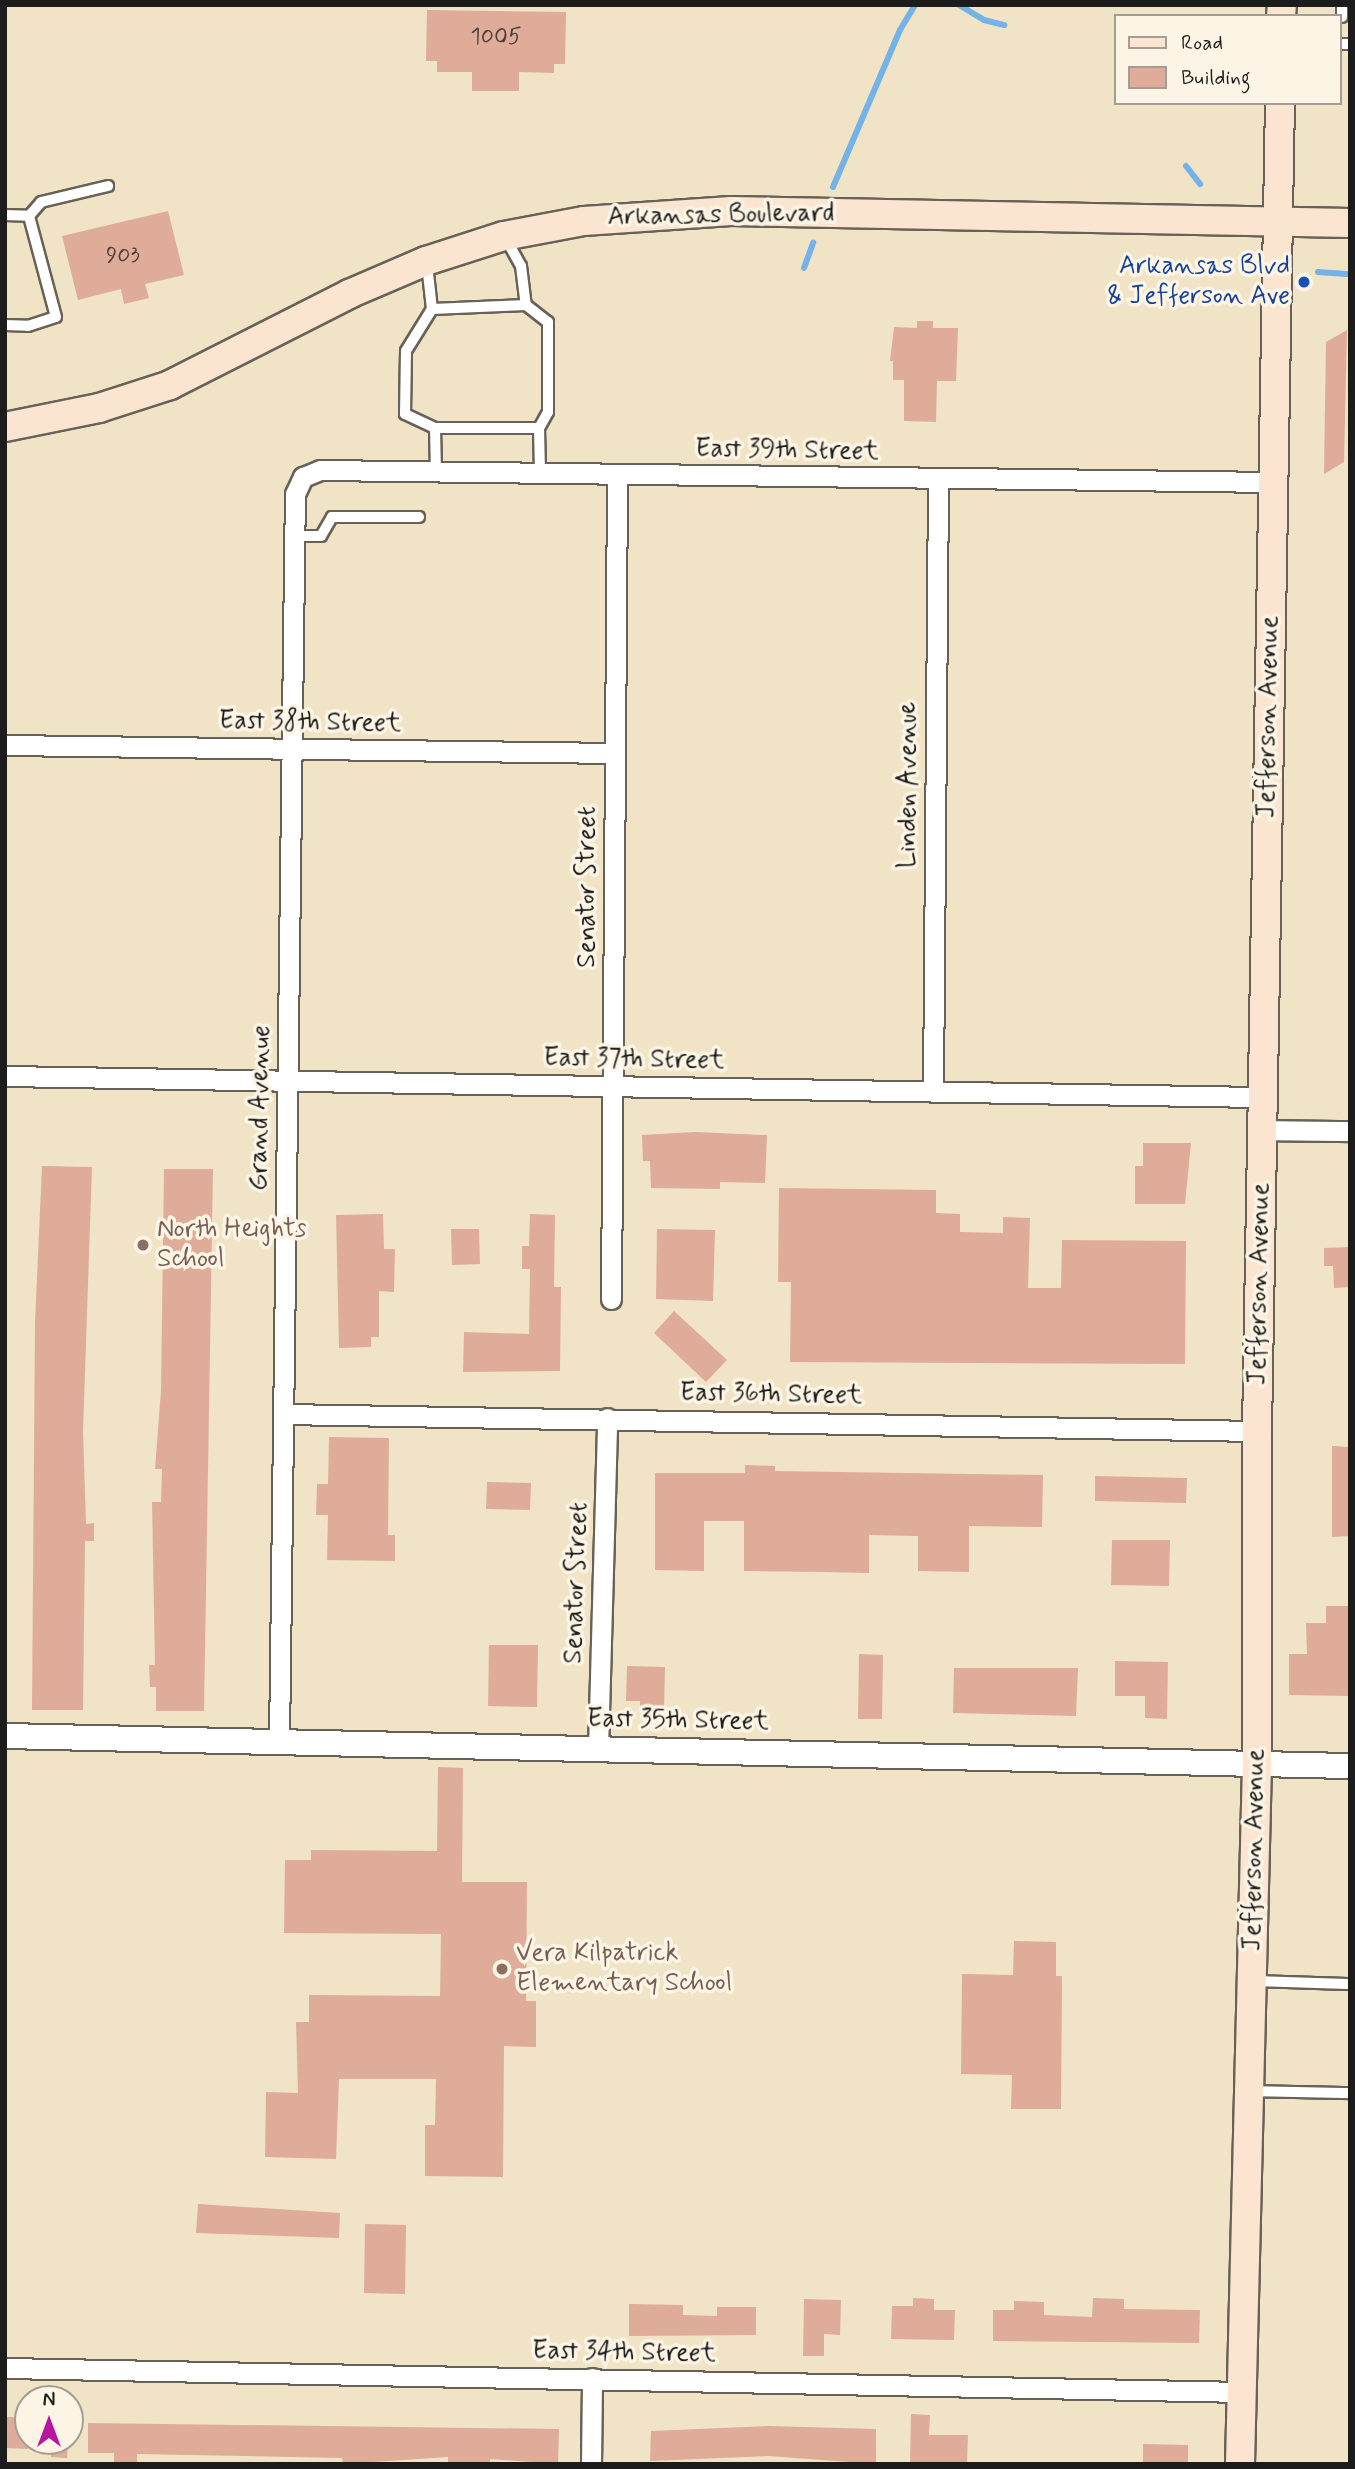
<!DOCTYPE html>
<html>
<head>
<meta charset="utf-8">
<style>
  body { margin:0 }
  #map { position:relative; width:1355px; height:2469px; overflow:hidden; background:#f1e3c5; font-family:Mynerve,sans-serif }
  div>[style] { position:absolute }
  .stream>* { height:6px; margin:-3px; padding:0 3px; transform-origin:3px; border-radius:3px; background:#73b3e7 }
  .building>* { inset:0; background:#dfac99 }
  .roads { filter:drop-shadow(2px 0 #676257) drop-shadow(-2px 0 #676257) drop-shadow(0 2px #676257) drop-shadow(0 -2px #676257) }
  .service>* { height:10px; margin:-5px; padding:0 5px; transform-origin:5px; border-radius:5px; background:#fff }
  .minor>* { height:19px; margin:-9.5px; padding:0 9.5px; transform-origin:9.5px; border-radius:9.5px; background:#fff }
  .tertiary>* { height:24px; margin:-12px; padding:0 12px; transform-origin:12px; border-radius:12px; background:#fff }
  .secondary>* { height:28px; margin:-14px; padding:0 14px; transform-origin:14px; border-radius:14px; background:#fce5d0 }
  .dots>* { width:19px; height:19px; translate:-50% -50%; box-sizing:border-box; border:4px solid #fcf5e5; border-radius:50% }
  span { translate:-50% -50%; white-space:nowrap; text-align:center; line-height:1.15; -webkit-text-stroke:7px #fcf5e5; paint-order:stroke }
  .number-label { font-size:23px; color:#4d403b }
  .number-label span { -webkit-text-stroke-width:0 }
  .street-label { font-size:26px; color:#1c1c1c }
  .transit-label { font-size:26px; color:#164399 }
  .right { translate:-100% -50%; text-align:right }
  .education-label { font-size:26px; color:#785e54 }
  .left { translate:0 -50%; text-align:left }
  .frame { position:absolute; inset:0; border:7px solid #1c1c1c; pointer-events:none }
  .legend { position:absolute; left:1114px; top:14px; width:228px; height:91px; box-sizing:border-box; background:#fcf5e5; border:2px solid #a29e95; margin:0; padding:9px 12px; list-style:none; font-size:21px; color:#1c1c1c }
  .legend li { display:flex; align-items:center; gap:14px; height:35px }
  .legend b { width:35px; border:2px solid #a29e95 }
  .north { position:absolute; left:14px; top:2385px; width:70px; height:70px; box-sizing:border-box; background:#fcf5e5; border:2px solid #a29e95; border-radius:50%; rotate:0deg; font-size:19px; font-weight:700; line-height:28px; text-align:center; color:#1c1c1c }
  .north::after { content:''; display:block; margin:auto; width:24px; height:32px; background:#b5179e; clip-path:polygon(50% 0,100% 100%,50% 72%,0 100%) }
</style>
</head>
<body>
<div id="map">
  <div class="stream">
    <i style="left:959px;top:5px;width:29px;rotate:31deg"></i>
    <i style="left:984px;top:20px;width:21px;rotate:14deg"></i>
    <i style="left:1186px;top:166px;width:23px;rotate:52deg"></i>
    <i style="left:833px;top:187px;width:171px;rotate:-66.9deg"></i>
    <i style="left:900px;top:30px;width:29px;rotate:-59deg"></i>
    <i style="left:804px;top:268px;width:27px;rotate:-70deg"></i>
    <i style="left:1318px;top:272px;width:32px;rotate:4deg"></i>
  </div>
  <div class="building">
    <i style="clip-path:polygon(427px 10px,566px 12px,565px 64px,554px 64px,554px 73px,519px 72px,519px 91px,472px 91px,472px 72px,437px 72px,437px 61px,426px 61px)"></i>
    <i style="clip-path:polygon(168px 211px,184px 275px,145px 284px,149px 298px,124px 304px,121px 289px,78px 300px,62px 236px)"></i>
    <i style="clip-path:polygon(917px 321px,933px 321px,933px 328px,958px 328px,956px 381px,937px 381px,936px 422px,904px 421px,904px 380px,893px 380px,893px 361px,890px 361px,894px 327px,917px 328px)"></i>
    <i style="clip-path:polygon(1347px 330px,1344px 462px,1324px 474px,1326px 342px)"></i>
    <i style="clip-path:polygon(695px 1132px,767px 1135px,765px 1183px,720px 1182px,720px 1189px,651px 1188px,650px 1161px,643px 1161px,642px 1135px)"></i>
    <i style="clip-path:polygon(1143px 1143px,1191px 1143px,1185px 1204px,1135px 1204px,1135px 1166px,1143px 1166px)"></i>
    <i style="clip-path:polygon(42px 1166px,92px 1167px,83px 1431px,86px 1524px,94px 1523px,94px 1541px,85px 1541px,83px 1710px,32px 1710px,35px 1322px)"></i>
    <i style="clip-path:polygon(164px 1169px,213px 1169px,204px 1711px,156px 1711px,156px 1687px,150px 1687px,149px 1665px,155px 1665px,152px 1502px,161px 1502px,162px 1469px,155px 1469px,161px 1390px)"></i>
    <i style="clip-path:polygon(779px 1188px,936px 1190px,936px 1213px,960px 1214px,960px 1232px,1003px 1233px,1003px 1217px,1030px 1218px,1028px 1288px,1061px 1288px,1062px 1240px,1186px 1241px,1185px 1364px,790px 1362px,791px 1282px,778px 1282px)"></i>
    <i style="clip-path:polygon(383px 1214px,384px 1249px,395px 1249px,394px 1292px,379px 1291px,379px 1337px,371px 1337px,371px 1347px,339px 1348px,336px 1215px)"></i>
    <i style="clip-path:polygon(530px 1214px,555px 1215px,554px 1287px,561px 1287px,560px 1371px,463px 1372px,464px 1332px,529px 1334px,530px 1269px,522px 1269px,522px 1246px,529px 1246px)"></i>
    <i style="clip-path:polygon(451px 1229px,479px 1229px,480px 1264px,452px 1265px)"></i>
    <i style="clip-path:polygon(657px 1229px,715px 1230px,713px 1301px,656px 1299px)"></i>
    <i style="clip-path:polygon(1350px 1247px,1350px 1287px,1334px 1288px,1333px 1266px,1324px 1266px,1324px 1248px)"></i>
    <i style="clip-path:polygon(674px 1311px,727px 1360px,706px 1382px,654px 1333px)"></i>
    <i style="clip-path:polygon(329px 1437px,389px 1438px,388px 1535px,395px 1535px,395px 1561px,327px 1560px,328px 1515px,316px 1515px,317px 1484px,328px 1484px)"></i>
    <i style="clip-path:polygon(1332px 1446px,1350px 1447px,1350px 1536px,1332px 1537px)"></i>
    <i style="clip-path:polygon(745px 1465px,775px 1466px,775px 1471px,1043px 1475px,1042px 1527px,969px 1526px,969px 1572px,918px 1571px,918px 1536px,869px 1535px,869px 1573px,821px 1572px,744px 1571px,744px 1521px,704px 1521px,704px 1571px,655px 1570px,655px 1473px,745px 1473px)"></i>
    <i style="clip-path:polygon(1095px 1476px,1187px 1478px,1186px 1503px,1095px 1501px)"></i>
    <i style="clip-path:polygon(487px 1482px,531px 1483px,530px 1510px,486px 1509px)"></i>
    <i style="clip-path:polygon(1112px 1540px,1170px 1540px,1169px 1586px,1111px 1585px)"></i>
    <i style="clip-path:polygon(1326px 1606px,1350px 1606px,1350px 1696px,1289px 1695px,1289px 1654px,1307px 1654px,1306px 1623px,1326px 1623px)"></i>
    <i style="clip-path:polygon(489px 1645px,538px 1645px,537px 1707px,488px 1706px)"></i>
    <i style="clip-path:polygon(859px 1654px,883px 1655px,882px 1719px,858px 1719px)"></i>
    <i style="clip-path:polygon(1115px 1661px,1168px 1662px,1167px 1719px,1145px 1718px,1145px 1696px,1115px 1696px)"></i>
    <i style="clip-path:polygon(627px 1666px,665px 1667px,664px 1710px,640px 1709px,640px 1701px,626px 1701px)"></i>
    <i style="clip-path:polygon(954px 1668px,1078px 1668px,1076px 1716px,953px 1713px)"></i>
    <i style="clip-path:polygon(438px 1767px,463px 1768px,462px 1882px,527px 1882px,526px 2001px,536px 2001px,536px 2047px,504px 2046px,503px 2177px,425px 2176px,425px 2125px,435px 2125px,436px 2079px,339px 2079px,336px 2159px,265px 2157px,266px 2092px,298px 2093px,296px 2022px,309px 2022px,309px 1995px,440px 1996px,441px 1934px,284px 1933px,285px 1860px,311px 1860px,311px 1850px,437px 1851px)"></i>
    <i style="clip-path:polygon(1014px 1941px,1056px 1942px,1056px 1976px,1062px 1976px,1061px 2109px,1011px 2109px,1012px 2075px,961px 2074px,962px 1974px,1013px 1975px)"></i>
    <i style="clip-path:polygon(198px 2204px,340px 2213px,339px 2238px,196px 2233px)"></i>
    <i style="clip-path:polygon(365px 2224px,406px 2225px,405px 2294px,364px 2293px)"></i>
    <i style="clip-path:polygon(913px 2298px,934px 2299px,934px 2310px,955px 2310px,954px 2340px,891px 2339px,892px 2306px,913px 2306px)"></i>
    <i style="clip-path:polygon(1093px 2298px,1124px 2299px,1124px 2309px,1200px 2310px,1199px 2343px,993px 2341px,993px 2310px,1014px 2310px,1014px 2301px,1044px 2302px,1044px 2315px,1092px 2317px)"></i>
    <i style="clip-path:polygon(804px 2299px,841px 2300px,840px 2335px,824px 2334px,824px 2356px,803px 2356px)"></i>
    <i style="clip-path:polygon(629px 2304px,683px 2305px,683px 2315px,717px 2316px,717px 2307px,756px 2307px,756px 2335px,629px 2336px)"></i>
    <i style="clip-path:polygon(911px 2414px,930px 2415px,929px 2435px,968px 2435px,967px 2464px,910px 2463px)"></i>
    <i style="clip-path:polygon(5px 2417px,28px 2417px,28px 2449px,5px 2448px)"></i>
    <i style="clip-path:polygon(88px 2423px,559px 2429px,558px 2464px,490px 2459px,490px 2464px,448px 2464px,448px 2457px,343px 2464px,342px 2458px,137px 2454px,137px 2462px,114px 2462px,114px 2453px,88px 2453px)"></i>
    <i style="clip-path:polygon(769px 2426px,876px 2429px,876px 2464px,768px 2456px,650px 2461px,651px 2431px)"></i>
    <i style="clip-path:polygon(51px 2441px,68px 2441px,67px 2458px,51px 2457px)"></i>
    <i style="clip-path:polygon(1143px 2444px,1188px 2445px,1188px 2464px,1143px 2464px)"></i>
  </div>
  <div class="roads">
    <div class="service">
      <i style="left:1342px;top:5px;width:12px;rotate:90deg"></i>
      <i style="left:1340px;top:44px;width:10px"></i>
      <i style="left:5px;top:215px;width:24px;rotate:2deg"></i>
      <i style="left:29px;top:216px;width:18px;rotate:-49deg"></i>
      <i style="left:41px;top:202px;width:69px;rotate:-13.4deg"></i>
      <i style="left:506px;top:239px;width:31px;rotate:61deg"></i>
      <i style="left:521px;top:266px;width:39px;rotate:83deg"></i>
      <i style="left:427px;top:264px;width:45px;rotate:83.7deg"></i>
      <i style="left:432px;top:309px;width:94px;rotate:-2.4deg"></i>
      <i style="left:526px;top:305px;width:28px;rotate:38deg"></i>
      <i style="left:548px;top:322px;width:90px;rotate:90deg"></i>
      <i style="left:548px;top:412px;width:18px;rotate:119deg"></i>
      <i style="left:539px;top:428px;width:45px;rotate:88.7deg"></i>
      <i style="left:432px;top:309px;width:49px;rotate:121.8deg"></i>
      <i style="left:406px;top:351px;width:63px;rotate:90.9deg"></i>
      <i style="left:405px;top:414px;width:33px;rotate:25deg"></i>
      <i style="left:5px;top:325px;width:23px;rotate:2deg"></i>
      <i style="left:28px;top:326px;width:29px;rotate:-18deg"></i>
      <i style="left:56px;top:317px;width:105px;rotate:-105deg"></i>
      <i style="left:436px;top:472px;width:44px;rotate:-91.3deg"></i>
      <i style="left:435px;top:428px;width:104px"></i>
      <i style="left:295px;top:536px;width:26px"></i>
      <i style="left:321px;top:536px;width:22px;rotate:-60deg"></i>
      <i style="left:332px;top:517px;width:87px"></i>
      <i style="left:1252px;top:1981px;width:98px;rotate:1.8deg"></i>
      <i style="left:1252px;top:2091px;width:98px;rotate:1.2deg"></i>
    </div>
    <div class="minor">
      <i style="left:5px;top:745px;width:610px;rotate:0.75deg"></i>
      <i style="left:5px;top:1076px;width:1257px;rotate:0.96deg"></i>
      <i style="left:933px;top:1091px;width:612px;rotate:-89.53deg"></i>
      <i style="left:1262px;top:1130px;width:88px;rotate:0.7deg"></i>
      <i style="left:611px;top:1299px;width:824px;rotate:-89.58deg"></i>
      <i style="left:283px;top:1414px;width:974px;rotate:1deg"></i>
      <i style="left:279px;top:1742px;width:1248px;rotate:-89.27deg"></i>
      <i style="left:295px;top:494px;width:19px;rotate:-65deg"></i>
      <i style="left:303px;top:477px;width:18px;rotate:-22deg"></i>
      <i style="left:320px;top:470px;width:953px;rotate:0.72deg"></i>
      <i style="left:598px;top:1749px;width:331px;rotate:-88.4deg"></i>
      <i style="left:5px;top:2368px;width:1237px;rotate:1.11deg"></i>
      <i style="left:591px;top:2464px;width:86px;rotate:-89.3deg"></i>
    </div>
    <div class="tertiary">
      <i style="left:5px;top:1736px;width:1345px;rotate:1.28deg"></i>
    </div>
    <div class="secondary">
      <i style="left:1281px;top:16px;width:11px;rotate:-85deg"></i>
      <i style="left:5px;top:427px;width:96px;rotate:-11.4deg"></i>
      <i style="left:99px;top:408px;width:75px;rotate:-17.9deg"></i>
      <i style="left:170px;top:385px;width:201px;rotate:-26.9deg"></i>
      <i style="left:349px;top:294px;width:84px;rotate:-23.2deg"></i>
      <i style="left:426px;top:261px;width:82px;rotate:-17.8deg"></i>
      <i style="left:504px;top:236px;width:81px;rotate:-10.6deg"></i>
      <i style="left:584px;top:221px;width:147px;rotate:-3.9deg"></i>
      <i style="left:731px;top:211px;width:619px;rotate:1.11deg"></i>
      <i style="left:1240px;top:2464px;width:700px;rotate:-88.61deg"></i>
      <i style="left:1257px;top:1764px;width:333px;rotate:-90deg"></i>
      <i style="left:1257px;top:1431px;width:1328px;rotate:-89.01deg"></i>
    </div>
  </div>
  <div class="dots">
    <i style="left:1304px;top:282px;background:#1a4fb4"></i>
    <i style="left:143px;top:1245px;background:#8d6e63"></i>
    <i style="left:502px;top:1969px;background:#8d6e63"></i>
  </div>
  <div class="number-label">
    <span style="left:496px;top:37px">1005</span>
    <span style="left:123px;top:256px">903</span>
  </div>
  <div class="street-label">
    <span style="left:721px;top:216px;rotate:-1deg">Arkansas Boulevard</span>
    <span style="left:787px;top:451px;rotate:1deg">East 39th Street</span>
    <span style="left:1269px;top:717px;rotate:-89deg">Jefferson Avenue</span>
    <span style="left:310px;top:723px;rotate:1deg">East 38th Street</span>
    <span style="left:909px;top:785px;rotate:-90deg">Linden Avenue</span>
    <span style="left:588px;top:887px;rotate:-90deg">Senator Street</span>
    <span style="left:634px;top:1060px;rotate:1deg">East 37th Street</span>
    <span style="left:261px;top:1108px;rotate:-89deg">Grand Avenue</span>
    <span style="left:1260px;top:1284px;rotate:-89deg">Jefferson Avenue</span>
    <span style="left:771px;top:1395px;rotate:1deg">East 36th Street</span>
    <span style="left:577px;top:1583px;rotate:-88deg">Senator Street</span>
    <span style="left:678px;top:1721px;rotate:1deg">East 35th Street</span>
    <span style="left:1255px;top:1850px;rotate:-89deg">Jefferson Avenue</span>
    <span style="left:624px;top:2353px;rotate:1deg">East 34th Street</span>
  </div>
  <div class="transit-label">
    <span class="right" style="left:1290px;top:282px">Arkansas Blvd<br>&amp; Jefferson Ave</span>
  </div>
  <div class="education-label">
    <span class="left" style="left:157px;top:1245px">North Heights<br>School</span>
    <span class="left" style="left:516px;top:1969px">Vera Kilpatrick<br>Elementary School</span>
  </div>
  <div class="frame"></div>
  <ul class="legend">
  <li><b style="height:9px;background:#fce5d0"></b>Road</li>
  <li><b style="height:19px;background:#dfac99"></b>Building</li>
  </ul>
  <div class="north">N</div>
</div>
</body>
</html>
